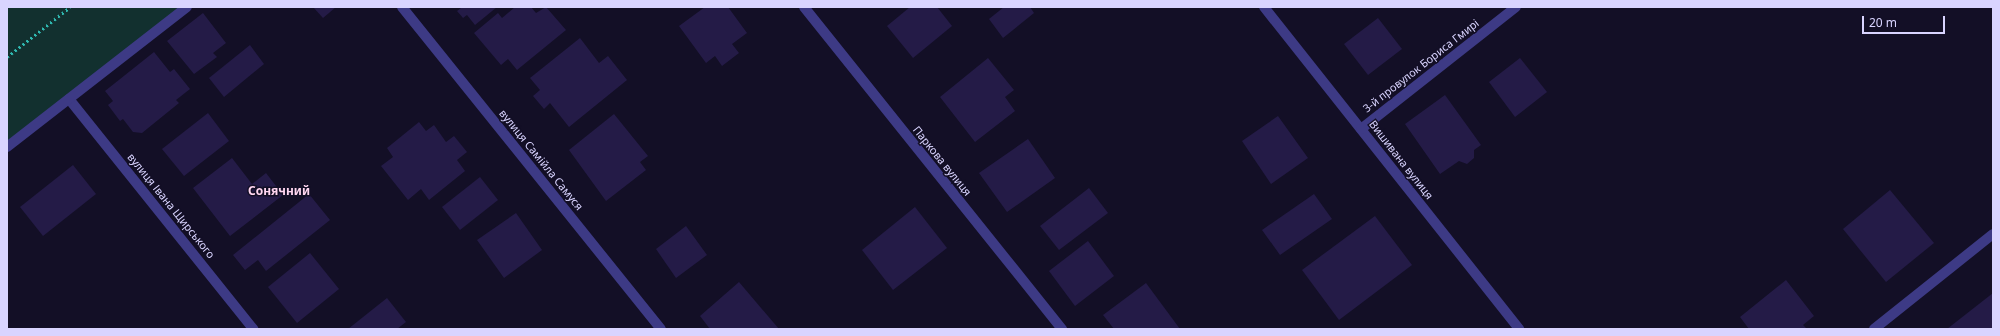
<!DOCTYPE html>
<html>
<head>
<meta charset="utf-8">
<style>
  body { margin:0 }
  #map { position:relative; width:2000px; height:336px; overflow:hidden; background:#130f26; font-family:"Noto Sans",sans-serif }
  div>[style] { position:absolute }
  .green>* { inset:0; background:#12302f }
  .building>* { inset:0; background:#241b47 }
  .path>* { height:2.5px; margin-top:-1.25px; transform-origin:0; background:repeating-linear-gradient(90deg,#2fb8b0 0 2px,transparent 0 5px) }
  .street>* { height:10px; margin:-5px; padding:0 5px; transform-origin:5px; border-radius:5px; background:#3d3a85 }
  span { translate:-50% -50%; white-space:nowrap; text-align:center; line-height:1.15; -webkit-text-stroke:3px #130f26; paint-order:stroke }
  .street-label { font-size:11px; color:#d9d4ff }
  .neighbourhood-label { font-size:12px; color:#ffd6f0; font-weight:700 }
  .frame { position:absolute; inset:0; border:8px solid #d9d4ff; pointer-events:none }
  .scale { position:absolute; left:1862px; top:16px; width:83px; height:18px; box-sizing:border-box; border:2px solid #d9d4ff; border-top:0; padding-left:5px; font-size:12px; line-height:14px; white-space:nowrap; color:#d9d4ff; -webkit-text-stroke:3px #130f26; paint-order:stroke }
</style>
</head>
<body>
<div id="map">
  <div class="green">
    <i style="clip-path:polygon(7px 7px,187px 7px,7px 147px)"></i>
  </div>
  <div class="building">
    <i style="clip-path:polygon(313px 7px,336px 7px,323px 18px)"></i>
    <i style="clip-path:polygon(460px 7px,497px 7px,475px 25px,467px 15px,463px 18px,457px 11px,461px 8px)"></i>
    <i style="clip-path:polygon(515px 7px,531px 7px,536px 13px,546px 7px,566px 30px,517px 70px,508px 59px,501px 65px,474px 33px,498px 13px,502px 18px)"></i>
    <i style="clip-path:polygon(705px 7px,728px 7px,747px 33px,732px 44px,739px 53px,722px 66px,715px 56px,706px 63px,679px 26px)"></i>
    <i style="clip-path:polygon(910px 7px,937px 7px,952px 26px,913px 58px,887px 26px)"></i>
    <i style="clip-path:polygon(1004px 7px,1030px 7px,1034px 13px,1003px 38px,989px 19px)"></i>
    <i style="clip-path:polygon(203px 13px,226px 43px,213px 53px,217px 57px,194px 74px,167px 41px)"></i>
    <i style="clip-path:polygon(1378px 18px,1402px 49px,1368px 75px,1344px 44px)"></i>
    <i style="clip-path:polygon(580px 38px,599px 63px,608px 56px,627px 80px,569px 127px,550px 103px,544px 109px,533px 96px,540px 90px,530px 78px)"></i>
    <i style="clip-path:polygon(250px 45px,264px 64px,224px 97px,209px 78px)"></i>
    <i style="clip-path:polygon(154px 52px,170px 72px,174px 69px,190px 89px,176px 100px,179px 103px,142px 133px,133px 132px,123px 119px,120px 121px,108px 105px,113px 101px,105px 91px)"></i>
    <i style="clip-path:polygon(988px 58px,1014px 90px,1005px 97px,1015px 111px,975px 142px,940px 97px)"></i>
    <i style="clip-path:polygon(1520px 58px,1547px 92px,1515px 117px,1489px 82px)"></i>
    <i style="clip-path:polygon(1445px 95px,1481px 145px,1474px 150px,1474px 158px,1467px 164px,1459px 161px,1440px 174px,1405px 124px)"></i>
    <i style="clip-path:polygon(208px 113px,229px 141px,184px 176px,162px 149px)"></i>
    <i style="clip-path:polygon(614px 114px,648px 156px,640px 162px,646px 170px,606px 201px,569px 150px)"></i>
    <i style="clip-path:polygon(1278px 116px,1308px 158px,1271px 184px,1242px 141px)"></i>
    <i style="clip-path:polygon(419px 122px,426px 131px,434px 125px,446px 142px,454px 136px,467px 152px,457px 160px,465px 171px,429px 200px,421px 189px,408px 200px,381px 166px,393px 157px,387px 148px)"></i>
    <i style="clip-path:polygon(1028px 139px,1055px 178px,1007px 212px,979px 173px)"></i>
    <i style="clip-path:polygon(232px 158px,252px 184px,266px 173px,283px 195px,230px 236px,193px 188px)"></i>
    <i style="clip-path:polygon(73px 165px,96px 194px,43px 236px,20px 207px)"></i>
    <i style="clip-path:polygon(480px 177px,498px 200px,460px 230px,442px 207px)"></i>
    <i style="clip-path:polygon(1089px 188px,1108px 213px,1059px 250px,1040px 226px)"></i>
    <i style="clip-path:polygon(1890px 190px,1934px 243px,1886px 282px,1843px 229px)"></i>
    <i style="clip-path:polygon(309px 194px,330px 220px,266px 271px,258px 260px,245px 270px,233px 255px)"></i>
    <i style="clip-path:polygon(1314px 194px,1332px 219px,1280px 255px,1262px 230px)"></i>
    <i style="clip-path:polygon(915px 207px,947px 248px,893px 290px,862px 250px)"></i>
    <i style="clip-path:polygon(516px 213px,542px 250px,504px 278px,477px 240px)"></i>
    <i style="clip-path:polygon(1375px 216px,1412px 265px,1339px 320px,1302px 270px)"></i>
    <i style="clip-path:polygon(686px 226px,707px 255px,676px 278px,656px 249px)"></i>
    <i style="clip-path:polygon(1088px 241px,1114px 276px,1075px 306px,1049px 271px)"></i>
    <i style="clip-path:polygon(310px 253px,339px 289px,297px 323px,268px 287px)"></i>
    <i style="clip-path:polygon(1786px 280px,1814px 316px,1803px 325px,1807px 329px,1749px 329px,1740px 317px)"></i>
    <i style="clip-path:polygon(739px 282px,779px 329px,710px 329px,700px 316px)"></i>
    <i style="clip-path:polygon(1146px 283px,1180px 329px,1114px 329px,1103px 315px)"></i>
    <i style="clip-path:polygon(1993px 293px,1993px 329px,1947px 329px)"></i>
    <i style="clip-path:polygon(387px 298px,406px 322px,397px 329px,348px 329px)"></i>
  </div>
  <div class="path">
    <i style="left:7px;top:57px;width:80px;rotate:-38.4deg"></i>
  </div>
  <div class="street">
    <i style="left:402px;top:7px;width:413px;rotate:51.2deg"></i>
    <i style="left:804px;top:7px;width:413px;rotate:51.3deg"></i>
    <i style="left:1264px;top:7px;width:411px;rotate:51.6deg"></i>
    <i style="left:69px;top:99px;width:295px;rotate:51.3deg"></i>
    <i style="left:1361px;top:129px;width:197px;rotate:-38.2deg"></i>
    <i style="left:7px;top:147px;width:228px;rotate:-37.9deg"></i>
    <i style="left:1874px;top:329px;width:152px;rotate:-38.6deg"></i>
  </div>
  <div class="street-label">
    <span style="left:1421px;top:66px;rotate:-38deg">3-й провулок Бориса Гмирі</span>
    <span style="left:541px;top:160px;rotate:51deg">вулиця Самійла Самуся</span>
    <span style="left:1401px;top:160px;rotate:52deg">Вишивана вулиця</span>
    <span style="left:942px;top:161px;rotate:51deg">Паркова вулиця</span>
    <span style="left:171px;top:206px;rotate:51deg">вулиця Івана Щирського</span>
  </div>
  <div class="neighbourhood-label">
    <span style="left:279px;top:191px">Сонячний</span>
  </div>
  <div class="frame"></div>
  <div class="scale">20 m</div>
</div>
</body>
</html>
